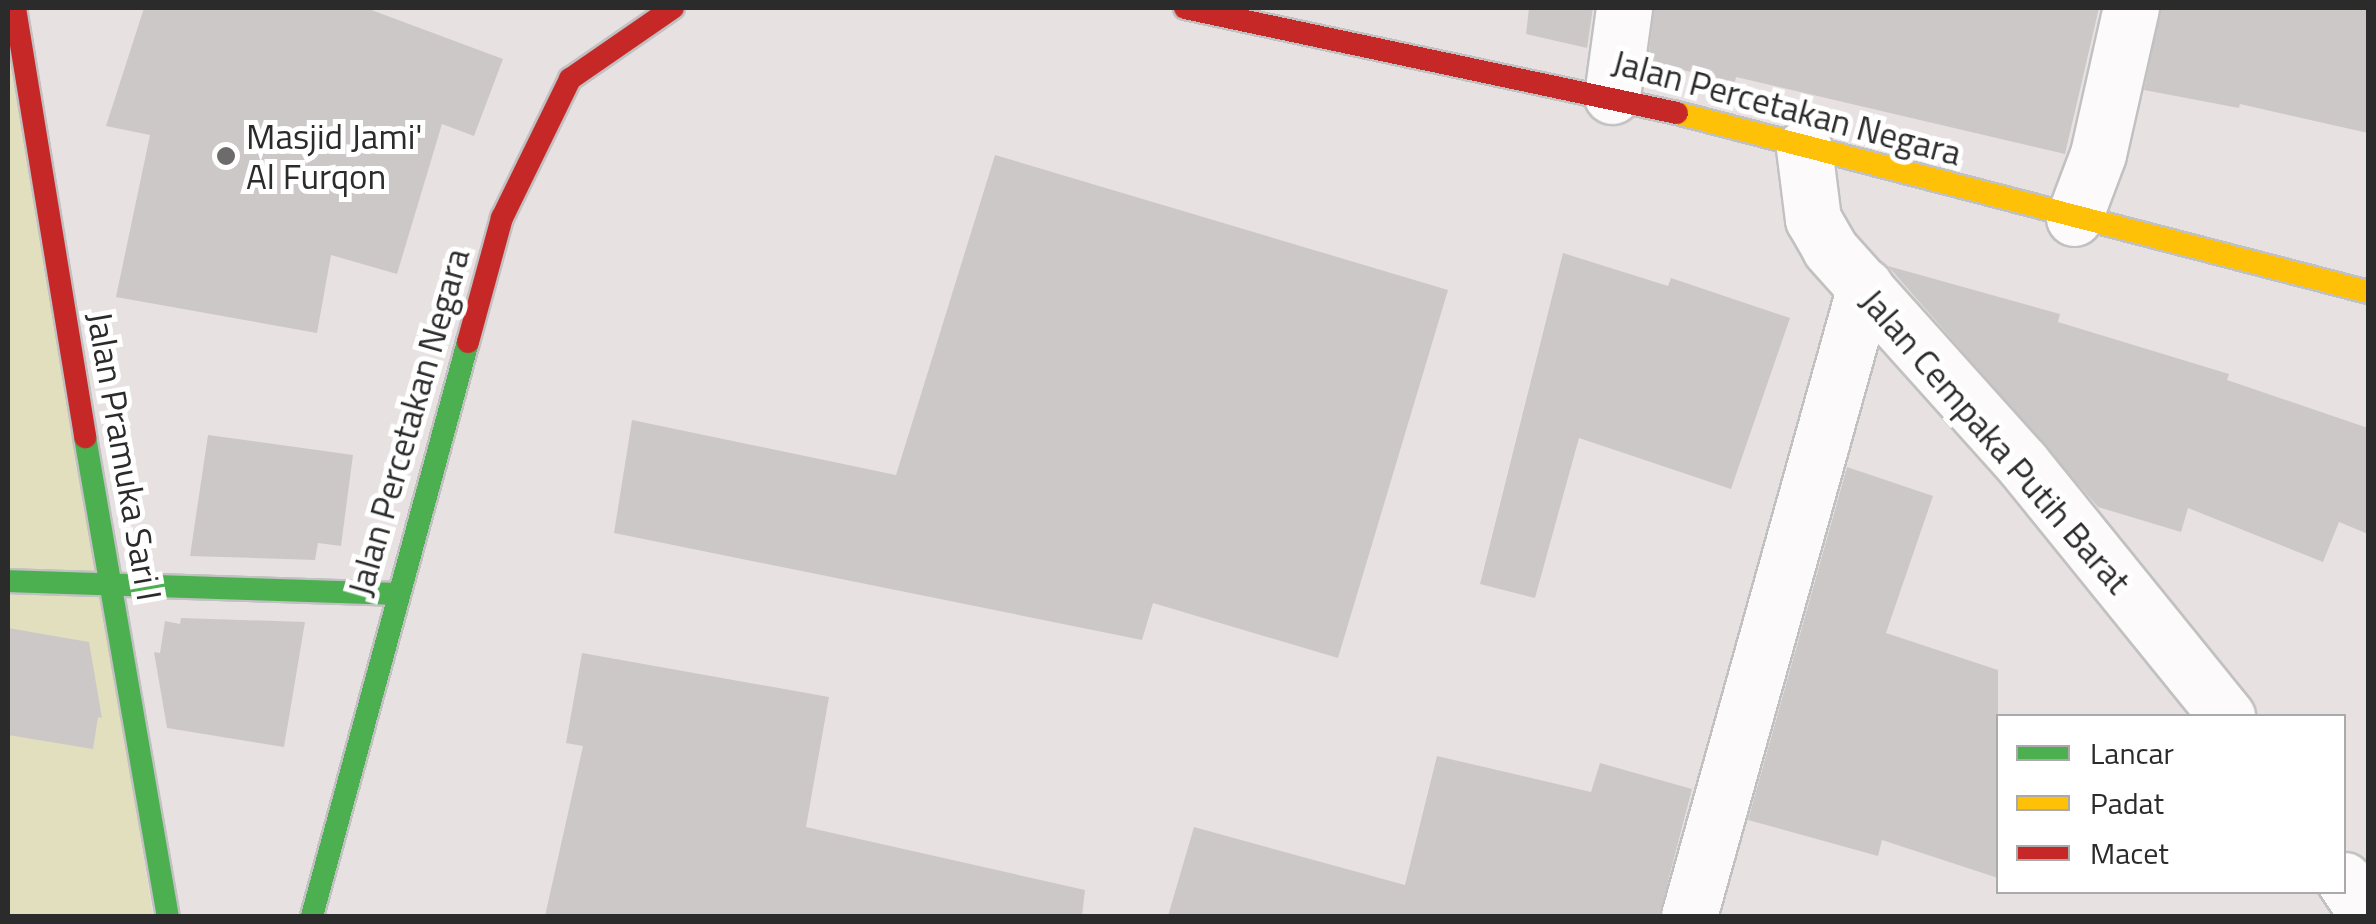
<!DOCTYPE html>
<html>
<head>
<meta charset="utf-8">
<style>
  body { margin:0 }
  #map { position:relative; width:2376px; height:924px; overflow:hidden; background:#e8e1e2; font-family:"Titillium Web",sans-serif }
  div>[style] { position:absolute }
  .green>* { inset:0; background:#e1dfbd }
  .building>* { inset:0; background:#cdc8c8 }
  .roads { filter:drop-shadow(2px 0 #c2c1c2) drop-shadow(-2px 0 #c2c1c2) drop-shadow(0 2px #c2c1c2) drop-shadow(0 -2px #c2c1c2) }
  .street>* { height:55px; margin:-27.5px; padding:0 27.5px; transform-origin:27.5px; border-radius:27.5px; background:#fcfafb }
  .fast>* { height:22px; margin:-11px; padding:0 11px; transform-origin:11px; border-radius:11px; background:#4caf50 }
  .slow>* { height:22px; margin:-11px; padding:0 11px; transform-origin:11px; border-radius:11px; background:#ffc107 }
  .jam>* { height:22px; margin:-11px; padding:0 11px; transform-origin:11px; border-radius:11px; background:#c62828 }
  .dots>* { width:28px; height:28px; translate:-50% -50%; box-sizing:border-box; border:5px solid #fff; border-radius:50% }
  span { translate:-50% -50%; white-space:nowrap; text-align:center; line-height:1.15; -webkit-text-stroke:10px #fff; paint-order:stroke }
  .street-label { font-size:35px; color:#2b2b2b }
  .poi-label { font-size:35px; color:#2b2b2b }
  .left { translate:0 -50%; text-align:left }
  .frame { position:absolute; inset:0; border:10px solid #2b2b2b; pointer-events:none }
  .legend { position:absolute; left:1996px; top:714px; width:350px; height:180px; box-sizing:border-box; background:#fff; border:2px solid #aaa; margin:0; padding:12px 18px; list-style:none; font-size:30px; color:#2b2b2b }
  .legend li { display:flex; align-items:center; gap:20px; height:50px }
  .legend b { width:50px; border:2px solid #aaa }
</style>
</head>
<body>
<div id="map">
  <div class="green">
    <i style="clip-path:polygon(8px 8px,153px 916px,8px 916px)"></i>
  </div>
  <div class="building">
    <i style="clip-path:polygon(144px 8px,366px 8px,503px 59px,474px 136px,442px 124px,397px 274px,331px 255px,317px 333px,116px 297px,150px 135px,106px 126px)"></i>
    <i style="clip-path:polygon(1529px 8px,1593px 8px,1587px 48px,1526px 34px)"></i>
    <i style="clip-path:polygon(1654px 8px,2099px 8px,2065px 154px,1736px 77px,1735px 82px,1648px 62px)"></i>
    <i style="clip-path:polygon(2161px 8px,2368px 8px,2368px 133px,2240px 104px,2239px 108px,2144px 90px)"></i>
    <i style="clip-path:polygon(995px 155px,1448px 290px,1338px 658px,1153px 603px,1142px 640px,614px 533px,632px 420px,896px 475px)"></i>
    <i style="clip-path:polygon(1563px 253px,1668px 286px,1671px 278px,1790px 318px,1731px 489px,1579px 438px,1535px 598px,1480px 584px)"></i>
    <i style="clip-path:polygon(1888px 266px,2060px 314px,2058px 322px,2229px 374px,2227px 380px,2368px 428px,2368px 534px,2339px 522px,2323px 562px,2188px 508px,2181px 532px,2098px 507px)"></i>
    <i style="clip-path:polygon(208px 435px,353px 455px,341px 546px,318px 543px,315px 560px,190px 556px)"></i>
    <i style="clip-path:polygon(1847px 467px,1933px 496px,1886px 633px,1998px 670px,1998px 878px,1882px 840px,1878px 856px,1748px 820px)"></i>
    <i style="clip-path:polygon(181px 618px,305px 622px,284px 747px,167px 728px,154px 652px,160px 653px,165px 621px,180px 624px)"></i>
    <i style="clip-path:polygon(8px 628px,89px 642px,102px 718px,98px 717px,93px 749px,8px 735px)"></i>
    <i style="clip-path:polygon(582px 653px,829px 697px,806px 827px,1085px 890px,1082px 916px,545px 916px,583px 746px,566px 743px)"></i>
    <i style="clip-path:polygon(1437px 756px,1591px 792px,1600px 763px,1692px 789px,1659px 916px,1168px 916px,1194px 827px,1405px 885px)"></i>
  </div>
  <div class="roads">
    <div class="street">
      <i style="left:1612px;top:96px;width:89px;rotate:-82.2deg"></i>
      <i style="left:1804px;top:148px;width:72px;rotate:82.8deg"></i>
      <i style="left:1813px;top:219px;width:34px;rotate:60deg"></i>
      <i style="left:1830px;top:249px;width:288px;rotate:48.1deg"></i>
      <i style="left:2022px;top:463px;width:326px;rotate:51deg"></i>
      <i style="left:2074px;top:218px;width:68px;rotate:-69.4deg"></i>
      <i style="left:2098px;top:154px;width:150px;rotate:-77.3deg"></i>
      <i style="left:2344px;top:880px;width:43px;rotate:56.3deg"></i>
      <i style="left:1689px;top:916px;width:654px;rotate:-74.39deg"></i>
    </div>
    <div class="fast">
      <i style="left:85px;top:437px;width:486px;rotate:80.2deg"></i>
      <i style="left:8px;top:581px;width:388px;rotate:1.9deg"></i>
      <i style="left:312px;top:916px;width:595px;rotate:-74.8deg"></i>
    </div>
    <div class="slow">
      <i style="left:1677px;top:113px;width:714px;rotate:14.52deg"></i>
    </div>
    <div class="jam">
      <i style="left:15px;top:8px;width:435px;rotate:80.7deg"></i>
      <i style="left:1185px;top:8px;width:503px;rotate:12.05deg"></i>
      <i style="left:468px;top:342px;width:129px;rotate:-74.7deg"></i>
      <i style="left:502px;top:218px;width:155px;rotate:-63.9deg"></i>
      <i style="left:570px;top:79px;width:125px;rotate:-34.6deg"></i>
    </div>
  </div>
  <div class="dots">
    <i style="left:226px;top:156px;background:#6d6b6b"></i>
  </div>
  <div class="street-label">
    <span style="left:1787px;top:107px;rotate:15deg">Jalan Percetakan Negara</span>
    <span style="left:408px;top:422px;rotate:-74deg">Jalan Percetakan Negara</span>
    <span style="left:1996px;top:441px;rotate:49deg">Jalan Cempaka Putih Barat</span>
    <span style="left:125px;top:456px;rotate:80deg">Jalan Pramuka Sari I</span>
  </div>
  <div class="poi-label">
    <span class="left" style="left:246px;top:156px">Masjid Jami'<br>Al Furqon</span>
  </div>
  <div class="frame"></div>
  <ul class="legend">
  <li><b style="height:12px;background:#4caf50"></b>Lancar</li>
  <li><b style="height:12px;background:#ffc107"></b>Padat</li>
  <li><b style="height:12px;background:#c62828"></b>Macet</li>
  </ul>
</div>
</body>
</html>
